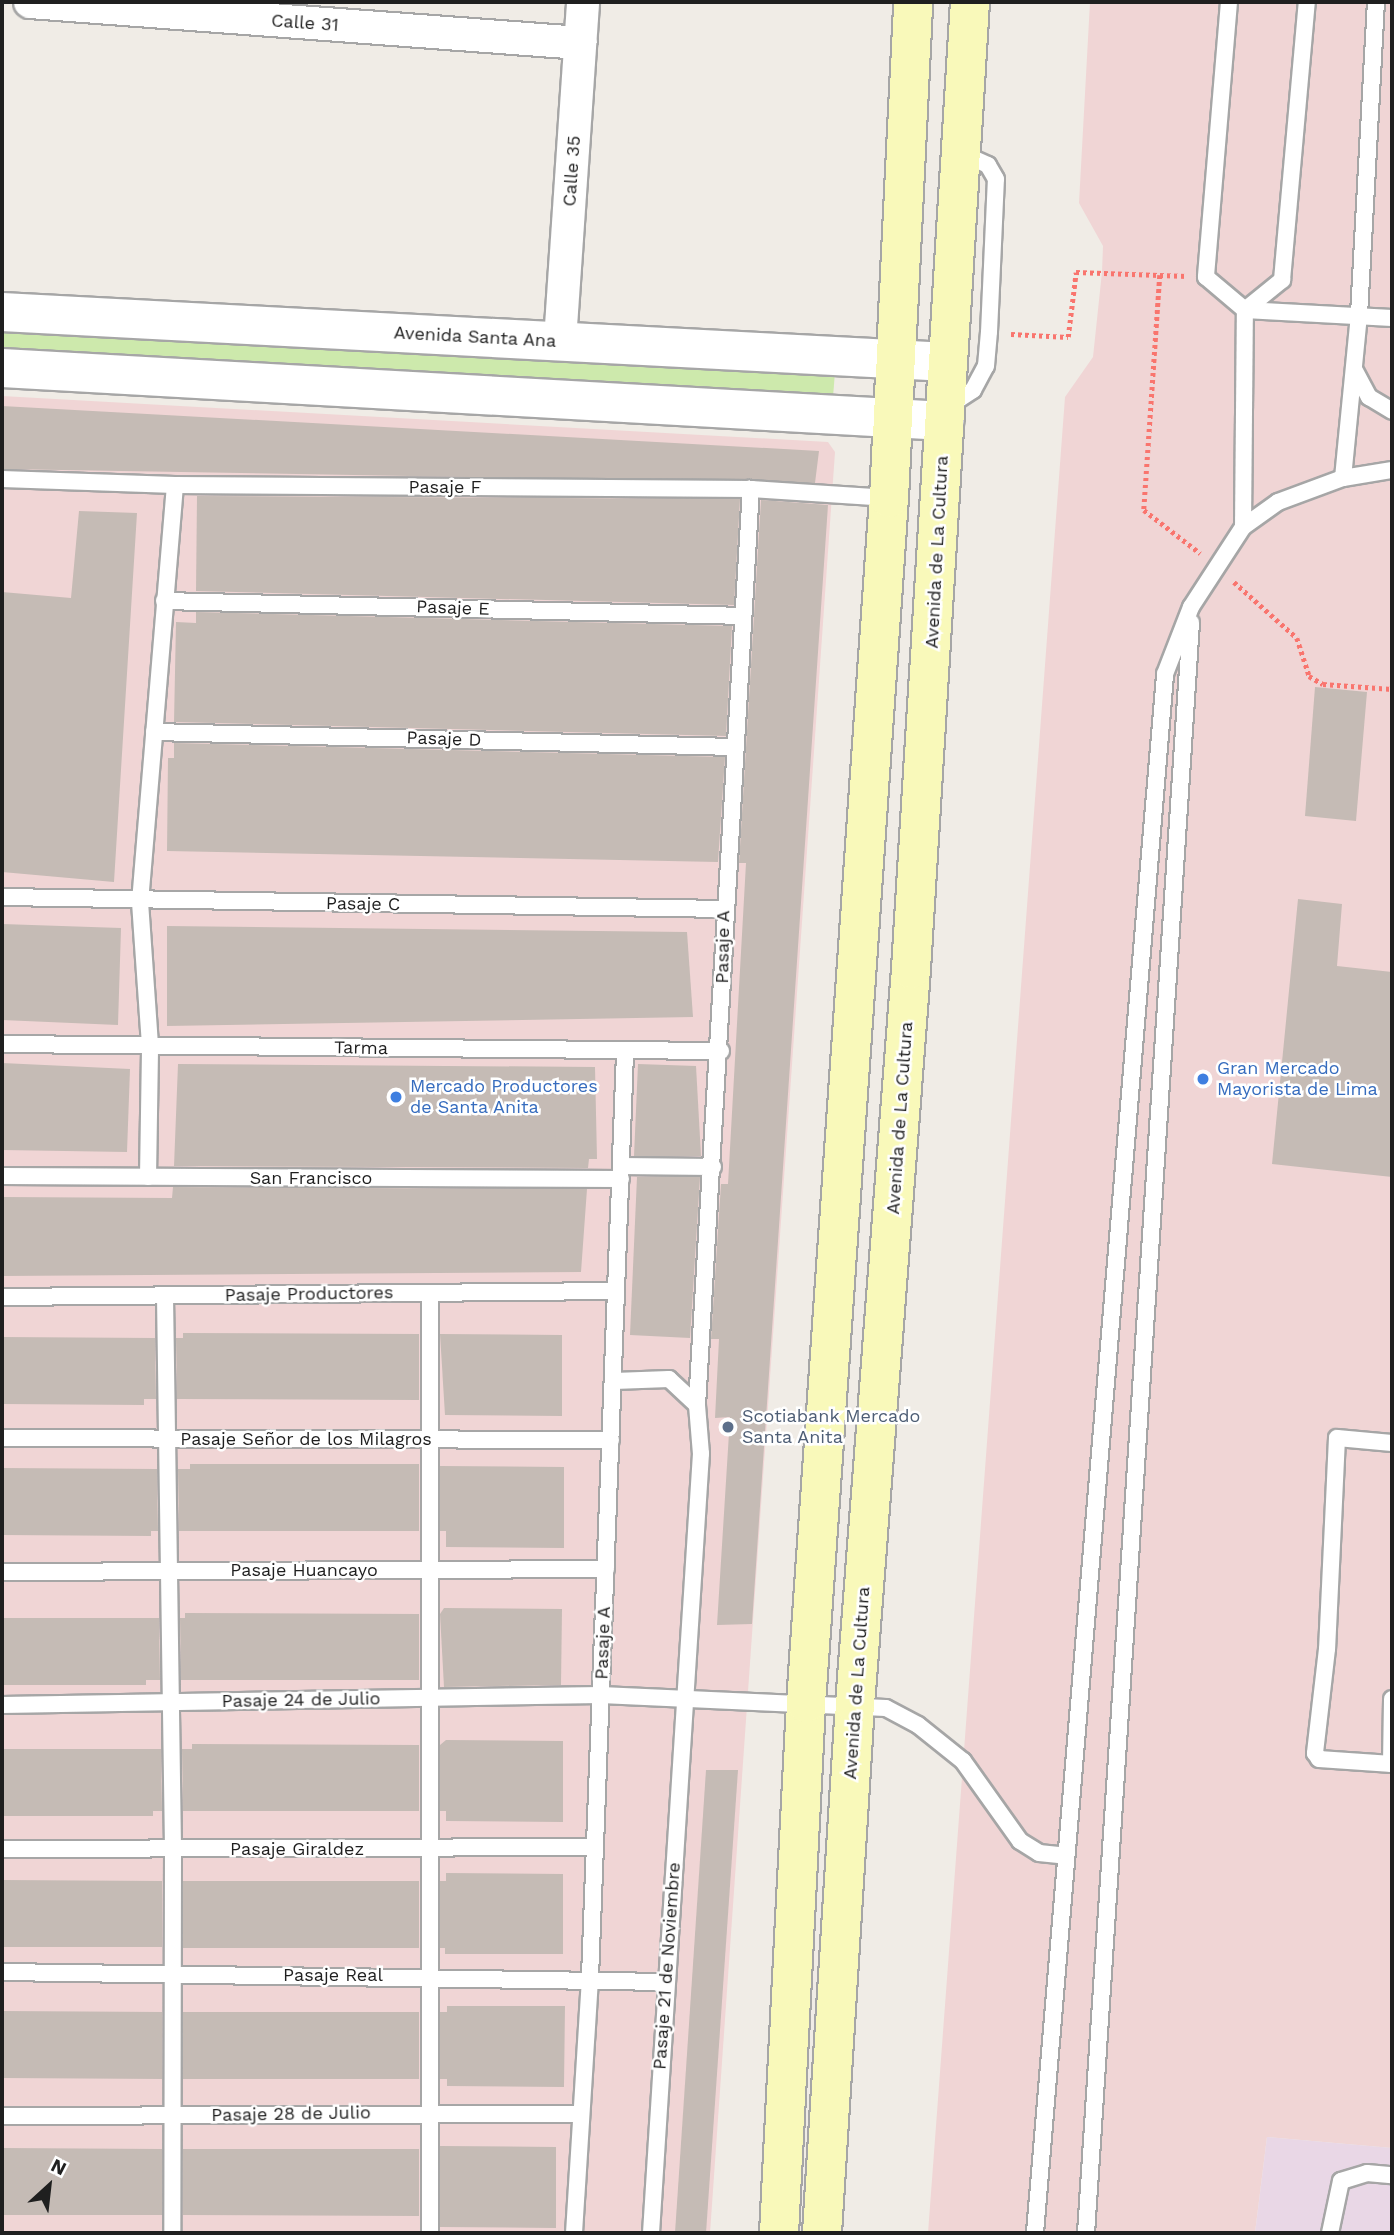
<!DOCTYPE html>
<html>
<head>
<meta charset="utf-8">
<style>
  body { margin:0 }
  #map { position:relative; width:1394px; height:2235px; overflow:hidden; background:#f0ece6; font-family:"Work Sans",sans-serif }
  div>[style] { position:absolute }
  .commercial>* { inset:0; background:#f0d5d5 }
  .industrial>* { inset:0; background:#e9d7e6 }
  .grass>* { inset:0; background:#cde9ac }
  .building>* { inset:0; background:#c5bbb5 }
  .path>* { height:4.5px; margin-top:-2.25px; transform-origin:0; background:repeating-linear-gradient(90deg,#f9756e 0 3.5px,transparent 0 7px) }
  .roads { filter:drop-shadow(2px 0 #a6a6a6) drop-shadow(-2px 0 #a6a6a6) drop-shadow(0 2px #a6a6a6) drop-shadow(0 -2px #a6a6a6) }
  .service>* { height:16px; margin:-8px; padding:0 8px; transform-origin:8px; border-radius:8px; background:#fff }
  .minor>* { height:32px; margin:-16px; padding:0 16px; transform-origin:16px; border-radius:16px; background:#fff }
  .tertiary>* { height:38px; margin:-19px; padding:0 19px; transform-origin:19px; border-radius:19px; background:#fff }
  .secondary>* { height:38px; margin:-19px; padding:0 19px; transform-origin:19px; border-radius:19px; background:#f9f9ba }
  .dots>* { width:19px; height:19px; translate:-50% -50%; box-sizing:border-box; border:4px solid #fff; border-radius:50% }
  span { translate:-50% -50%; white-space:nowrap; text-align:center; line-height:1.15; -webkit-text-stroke:5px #fff; paint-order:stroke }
  .street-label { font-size:18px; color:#1f1f1f }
  .shop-label { font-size:18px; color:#366cbe }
  .left { translate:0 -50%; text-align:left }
  .service-label { font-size:18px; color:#4e5e75 }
  .frame { position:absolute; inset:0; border:4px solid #1f1f1f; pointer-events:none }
  .north { position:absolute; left:14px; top:2151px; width:70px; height:70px; -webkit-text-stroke:5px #fff; paint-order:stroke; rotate:27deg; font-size:19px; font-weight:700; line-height:28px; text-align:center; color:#1f1f1f }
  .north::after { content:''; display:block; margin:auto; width:24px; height:32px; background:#1f1f1f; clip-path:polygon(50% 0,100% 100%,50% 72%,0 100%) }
</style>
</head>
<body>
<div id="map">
  <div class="commercial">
    <i style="clip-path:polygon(1090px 2px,1392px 2px,1392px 2148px,1267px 2137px,1255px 2233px,928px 2233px,1065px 397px,1093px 357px,1102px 272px,1103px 246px,1079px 203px)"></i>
    <i style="clip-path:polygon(2px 396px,828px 442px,835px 452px,710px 2233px,2px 2233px)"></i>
  </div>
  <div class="industrial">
    <i style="clip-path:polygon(1267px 2137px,1392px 2148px,1392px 2233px,1255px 2233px)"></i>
  </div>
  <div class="grass">
    <i style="clip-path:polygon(2px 324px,835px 372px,833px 397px,2px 347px)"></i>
  </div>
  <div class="building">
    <i style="clip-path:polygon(2px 406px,366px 426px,819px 451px,815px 483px,2px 469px)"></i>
    <i style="clip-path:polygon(197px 496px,740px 499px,734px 605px,196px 591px)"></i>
    <i style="clip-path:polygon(761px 500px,828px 505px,752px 1624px,717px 1625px,730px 1417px,715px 1418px,719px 1339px,711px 1339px,721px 1184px,728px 1184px,746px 863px,739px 863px)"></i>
    <i style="clip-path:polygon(79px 511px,137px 513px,114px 882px,2px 872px,2px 592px,71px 598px)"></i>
    <i style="clip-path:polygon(196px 612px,732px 626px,726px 736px,174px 722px,176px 622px,196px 623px)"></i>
    <i style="clip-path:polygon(1315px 687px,1367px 692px,1356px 821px,1305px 816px)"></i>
    <i style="clip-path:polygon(174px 743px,725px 757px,718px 862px,167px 851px,168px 758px,174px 758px)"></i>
    <i style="clip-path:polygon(1298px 899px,1342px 904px,1337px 966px,1392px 972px,1392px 1177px,1272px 1164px)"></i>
    <i style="clip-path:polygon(2px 924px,121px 928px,118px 1025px,2px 1020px)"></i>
    <i style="clip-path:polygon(167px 926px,687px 932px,693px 1017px,167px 1026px)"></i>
    <i style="clip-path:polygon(2px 1063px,130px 1069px,127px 1152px,2px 1150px)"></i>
    <i style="clip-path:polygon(178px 1064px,595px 1067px,597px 1159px,589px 1159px,588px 1168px,174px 1166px)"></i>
    <i style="clip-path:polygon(638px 1064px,696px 1066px,701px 1156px,634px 1156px)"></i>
    <i style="clip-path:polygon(637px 1177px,700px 1177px,690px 1338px,630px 1335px)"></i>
    <i style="clip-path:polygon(173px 1187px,587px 1189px,581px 1272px,2px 1276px,2px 1197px,172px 1198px)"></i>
    <i style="clip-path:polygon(183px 1333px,419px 1334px,419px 1400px,177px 1399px,176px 1338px,183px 1338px)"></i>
    <i style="clip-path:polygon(440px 1334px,562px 1335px,562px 1416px,445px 1415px)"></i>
    <i style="clip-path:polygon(2px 1337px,155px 1338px,156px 1399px,144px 1399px,144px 1405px,2px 1404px)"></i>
    <i style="clip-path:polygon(190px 1464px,419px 1464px,419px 1531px,179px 1531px,178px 1469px,190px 1469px)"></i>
    <i style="clip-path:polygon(440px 1466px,564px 1467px,564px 1548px,446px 1547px,446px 1531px,440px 1531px)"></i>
    <i style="clip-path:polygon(2px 1468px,157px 1469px,158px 1531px,151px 1531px,151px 1536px,2px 1535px)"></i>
    <i style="clip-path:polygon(444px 1608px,562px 1609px,561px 1685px,444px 1687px,440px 1614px)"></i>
    <i style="clip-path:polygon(185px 1613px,419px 1614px,419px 1680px,181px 1680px,180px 1618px,185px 1618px)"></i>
    <i style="clip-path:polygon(2px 1618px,159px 1618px,160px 1680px,146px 1680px,146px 1685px,2px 1685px)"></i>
    <i style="clip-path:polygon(446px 1740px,563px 1741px,563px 1822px,446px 1821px,446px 1811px,440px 1811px,440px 1745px)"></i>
    <i style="clip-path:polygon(192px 1744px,419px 1745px,419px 1811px,183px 1811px,182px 1749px,192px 1749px)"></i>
    <i style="clip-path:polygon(2px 1749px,161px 1749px,162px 1811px,153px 1811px,153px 1816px,2px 1816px)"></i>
    <i style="clip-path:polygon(706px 1770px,738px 1770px,706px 2233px,675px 2233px)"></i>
    <i style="clip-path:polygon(446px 1873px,563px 1874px,563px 1954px,445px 1954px,445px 1948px,440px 1948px,440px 1881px,446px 1881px)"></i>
    <i style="clip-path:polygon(2px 1880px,162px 1881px,162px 1947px,2px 1947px)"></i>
    <i style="clip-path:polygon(183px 1881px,419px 1881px,419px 1948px,183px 1948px)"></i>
    <i style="clip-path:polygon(447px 2006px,565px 2006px,564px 2087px,447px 2086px,447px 2079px,440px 2079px,440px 2012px,447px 2012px)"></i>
    <i style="clip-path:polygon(2px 2011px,162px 2012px,162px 2079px,2px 2078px)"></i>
    <i style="clip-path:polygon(183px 2012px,419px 2012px,419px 2079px,183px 2079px)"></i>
    <i style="clip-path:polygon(440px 2146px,556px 2147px,556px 2228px,440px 2227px)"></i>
    <i style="clip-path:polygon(2px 2148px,162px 2149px,162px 2215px,2px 2215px)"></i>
    <i style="clip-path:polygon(183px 2149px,419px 2149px,419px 2216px,183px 2215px)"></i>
  </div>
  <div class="path">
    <i style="left:1160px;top:275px;width:236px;rotate:93.9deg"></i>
    <i style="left:1144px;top:510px;width:71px;rotate:37.5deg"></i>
    <i style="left:1011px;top:334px;width:57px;rotate:3deg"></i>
    <i style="left:1068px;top:337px;width:65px;rotate:-83deg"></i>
    <i style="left:1076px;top:272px;width:111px;rotate:2.1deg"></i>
    <i style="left:1234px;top:582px;width:84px;rotate:41.6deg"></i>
    <i style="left:1297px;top:638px;width:40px;rotate:72deg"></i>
    <i style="left:1309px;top:676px;width:16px;rotate:30deg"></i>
    <i style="left:1323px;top:684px;width:69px;rotate:4.1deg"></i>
  </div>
  <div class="roads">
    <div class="service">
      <i style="left:1229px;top:2px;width:276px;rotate:94.8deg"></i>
      <i style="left:1206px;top:277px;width:51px;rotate:40.2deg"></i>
      <i style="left:1245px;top:310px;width:147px;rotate:3.1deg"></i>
      <i style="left:1245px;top:310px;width:48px;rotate:-39deg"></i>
      <i style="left:1282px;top:280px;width:279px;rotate:-84.9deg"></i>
      <i style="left:1354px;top:369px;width:32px;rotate:62deg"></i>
      <i style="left:1369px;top:397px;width:27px;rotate:31deg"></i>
      <i style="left:947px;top:407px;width:31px;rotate:-33deg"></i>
      <i style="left:973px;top:390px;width:27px;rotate:-62deg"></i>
      <i style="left:986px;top:366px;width:34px;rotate:-85deg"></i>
      <i style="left:989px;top:332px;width:153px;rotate:-87.4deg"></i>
      <i style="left:996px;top:179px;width:16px;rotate:-120deg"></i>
      <i style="left:988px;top:165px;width:30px;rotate:-156deg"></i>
      <i style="left:1343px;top:478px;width:164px;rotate:-84.4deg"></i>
      <i style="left:1359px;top:315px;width:313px;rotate:-86.9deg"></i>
      <i style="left:2px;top:479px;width:173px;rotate:2deg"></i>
      <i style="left:175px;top:485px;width:576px;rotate:0.4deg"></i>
      <i style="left:751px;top:489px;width:138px;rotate:3.7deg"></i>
      <i style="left:1243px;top:527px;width:217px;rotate:-89.5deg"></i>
      <i style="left:164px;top:601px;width:579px;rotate:1.48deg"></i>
      <i style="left:154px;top:732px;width:580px;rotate:1.48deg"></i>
      <i style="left:2px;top:897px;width:722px;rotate:0.95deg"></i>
      <i style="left:2px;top:1044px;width:719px;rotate:0.56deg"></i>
      <i style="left:621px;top:1166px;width:92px;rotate:0.6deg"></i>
      <i style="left:2px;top:1176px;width:619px;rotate:0.28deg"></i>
      <i style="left:148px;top:1177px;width:132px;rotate:-89.1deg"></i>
      <i style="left:150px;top:1045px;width:143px;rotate:-94deg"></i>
      <i style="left:140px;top:902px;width:418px;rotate:-85.2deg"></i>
      <i style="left:165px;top:1296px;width:553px;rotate:89.17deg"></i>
      <i style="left:173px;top:1849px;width:384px;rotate:90.1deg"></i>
      <i style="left:2px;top:1297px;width:614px;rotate:-0.56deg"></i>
      <i style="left:614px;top:1381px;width:55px;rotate:-2.1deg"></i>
      <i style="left:669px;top:1379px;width:38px;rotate:43deg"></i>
      <i style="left:2px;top:1438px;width:609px;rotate:0.19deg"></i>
      <i style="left:1392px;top:1443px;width:55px;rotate:-174.8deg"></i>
      <i style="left:1337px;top:1438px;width:211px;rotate:92.7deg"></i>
      <i style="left:1327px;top:1649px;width:105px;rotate:96.6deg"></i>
      <i style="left:1315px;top:1753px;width:7px;rotate:56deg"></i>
      <i style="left:1319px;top:1759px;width:73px;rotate:3.9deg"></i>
      <i style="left:2px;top:1572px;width:604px;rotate:-0.28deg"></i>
      <i style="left:2px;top:1705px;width:599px;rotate:-0.96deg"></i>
      <i style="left:601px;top:1695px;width:285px;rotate:2.6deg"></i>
      <i style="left:886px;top:1708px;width:36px;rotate:28deg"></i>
      <i style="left:918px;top:1725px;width:58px;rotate:38.7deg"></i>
      <i style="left:963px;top:1761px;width:98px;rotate:54.5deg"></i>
      <i style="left:1020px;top:1841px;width:22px;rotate:32deg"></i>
      <i style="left:1039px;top:1853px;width:27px;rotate:6deg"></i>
      <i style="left:1391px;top:1764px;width:65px;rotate:-89.1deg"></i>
      <i style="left:2px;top:1849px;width:591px;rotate:-0.19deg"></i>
      <i style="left:2px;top:1972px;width:663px;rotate:0.86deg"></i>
      <i style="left:2px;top:2116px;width:578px;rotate:-0.2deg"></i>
      <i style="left:430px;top:2233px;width:940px;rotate:-90deg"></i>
      <i style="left:574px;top:2233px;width:256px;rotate:-86.4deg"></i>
      <i style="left:590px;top:1977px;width:925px;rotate:-87.83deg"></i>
      <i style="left:651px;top:2233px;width:781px;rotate:-86.33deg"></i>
      <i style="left:701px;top:1454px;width:49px;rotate:-94.7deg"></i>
      <i style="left:697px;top:1405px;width:918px;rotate:-86.63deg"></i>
      <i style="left:1035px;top:2233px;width:1564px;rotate:-85.23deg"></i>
      <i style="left:1165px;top:674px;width:72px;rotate:-68.8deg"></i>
      <i style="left:1191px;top:607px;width:95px;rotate:-57deg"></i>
      <i style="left:1243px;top:527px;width:43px;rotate:-35.5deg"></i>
      <i style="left:1278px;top:502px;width:69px;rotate:-20.3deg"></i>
      <i style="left:1343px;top:478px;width:50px;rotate:-9.3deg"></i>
      <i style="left:1086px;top:2233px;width:1614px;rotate:-86.27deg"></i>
      <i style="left:1330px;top:2233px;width:53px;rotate:-78.1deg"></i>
      <i style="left:1341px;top:2181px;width:27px;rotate:-17deg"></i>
      <i style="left:1367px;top:2173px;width:25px;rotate:5deg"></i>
    </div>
    <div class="minor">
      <i style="left:30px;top:2px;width:552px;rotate:4.26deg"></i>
      <i style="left:560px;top:341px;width:340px;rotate:-86.1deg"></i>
    </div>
    <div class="tertiary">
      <i style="left:2px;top:312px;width:947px;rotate:3.03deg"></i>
      <i style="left:2px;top:368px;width:944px;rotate:3.22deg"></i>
    </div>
    <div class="secondary">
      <i style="left:779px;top:2233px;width:531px;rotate:-87.08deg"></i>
      <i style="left:806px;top:1703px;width:1208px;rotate:-86.06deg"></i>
      <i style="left:889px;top:498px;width:497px;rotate:-87.2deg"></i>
      <i style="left:822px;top:2233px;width:530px;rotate:-86.43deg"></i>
      <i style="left:855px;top:1704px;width:737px;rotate:-85.64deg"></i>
      <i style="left:911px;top:969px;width:969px;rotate:-86.51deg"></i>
    </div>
  </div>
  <div class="dots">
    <i style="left:1203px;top:1079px;background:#3f7fe0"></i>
    <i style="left:396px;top:1097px;background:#3f7fe0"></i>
    <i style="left:728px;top:1427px;background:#5c6f8a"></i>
  </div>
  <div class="street-label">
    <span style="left:305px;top:23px;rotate:4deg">Calle 31</span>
    <span style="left:572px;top:171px;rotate:-86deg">Calle 35</span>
    <span style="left:475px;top:337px;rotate:3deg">Avenida Santa Ana</span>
    <span style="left:445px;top:487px">Pasaje F</span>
    <span style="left:937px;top:552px;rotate:-87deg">Avenida de La Cultura</span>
    <span style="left:453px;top:608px;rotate:2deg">Pasaje E</span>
    <span style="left:444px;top:739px;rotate:2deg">Pasaje D</span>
    <span style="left:363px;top:904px;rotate:1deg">Pasaje C</span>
    <span style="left:723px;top:947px;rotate:-89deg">Pasaje A</span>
    <span style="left:361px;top:1048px;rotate:1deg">Tarma</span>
    <span style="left:900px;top:1118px;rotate:-86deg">Avenida de La Cultura</span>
    <span style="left:311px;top:1178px">San Francisco</span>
    <span style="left:309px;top:1294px;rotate:-1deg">Pasaje Productores</span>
    <span style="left:306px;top:1439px">Pasaje Señor de los Milagros</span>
    <span style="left:304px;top:1570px">Pasaje Huancayo</span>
    <span style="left:603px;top:1643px;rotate:-88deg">Pasaje A</span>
    <span style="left:857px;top:1683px;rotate:-86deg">Avenida de La Cultura</span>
    <span style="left:301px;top:1700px;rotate:-1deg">Pasaje 24 de Julio</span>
    <span style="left:297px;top:1849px">Pasaje Giraldez</span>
    <span style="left:667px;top:1966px;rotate:-86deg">Pasaje 21 de Noviembre</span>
    <span style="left:333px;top:1975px">Pasaje Real</span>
    <span style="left:291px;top:2114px;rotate:-1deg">Pasaje 28 de Julio</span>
  </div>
  <div class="shop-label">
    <span class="left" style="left:1217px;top:1079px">Gran Mercado<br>Mayorista de Lima</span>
    <span class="left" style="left:410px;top:1097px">Mercado Productores<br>de Santa Anita</span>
  </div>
  <div class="service-label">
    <span class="left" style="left:742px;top:1427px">Scotiabank Mercado<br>Santa Anita</span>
  </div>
  <div class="frame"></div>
  <div class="north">N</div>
</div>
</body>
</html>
